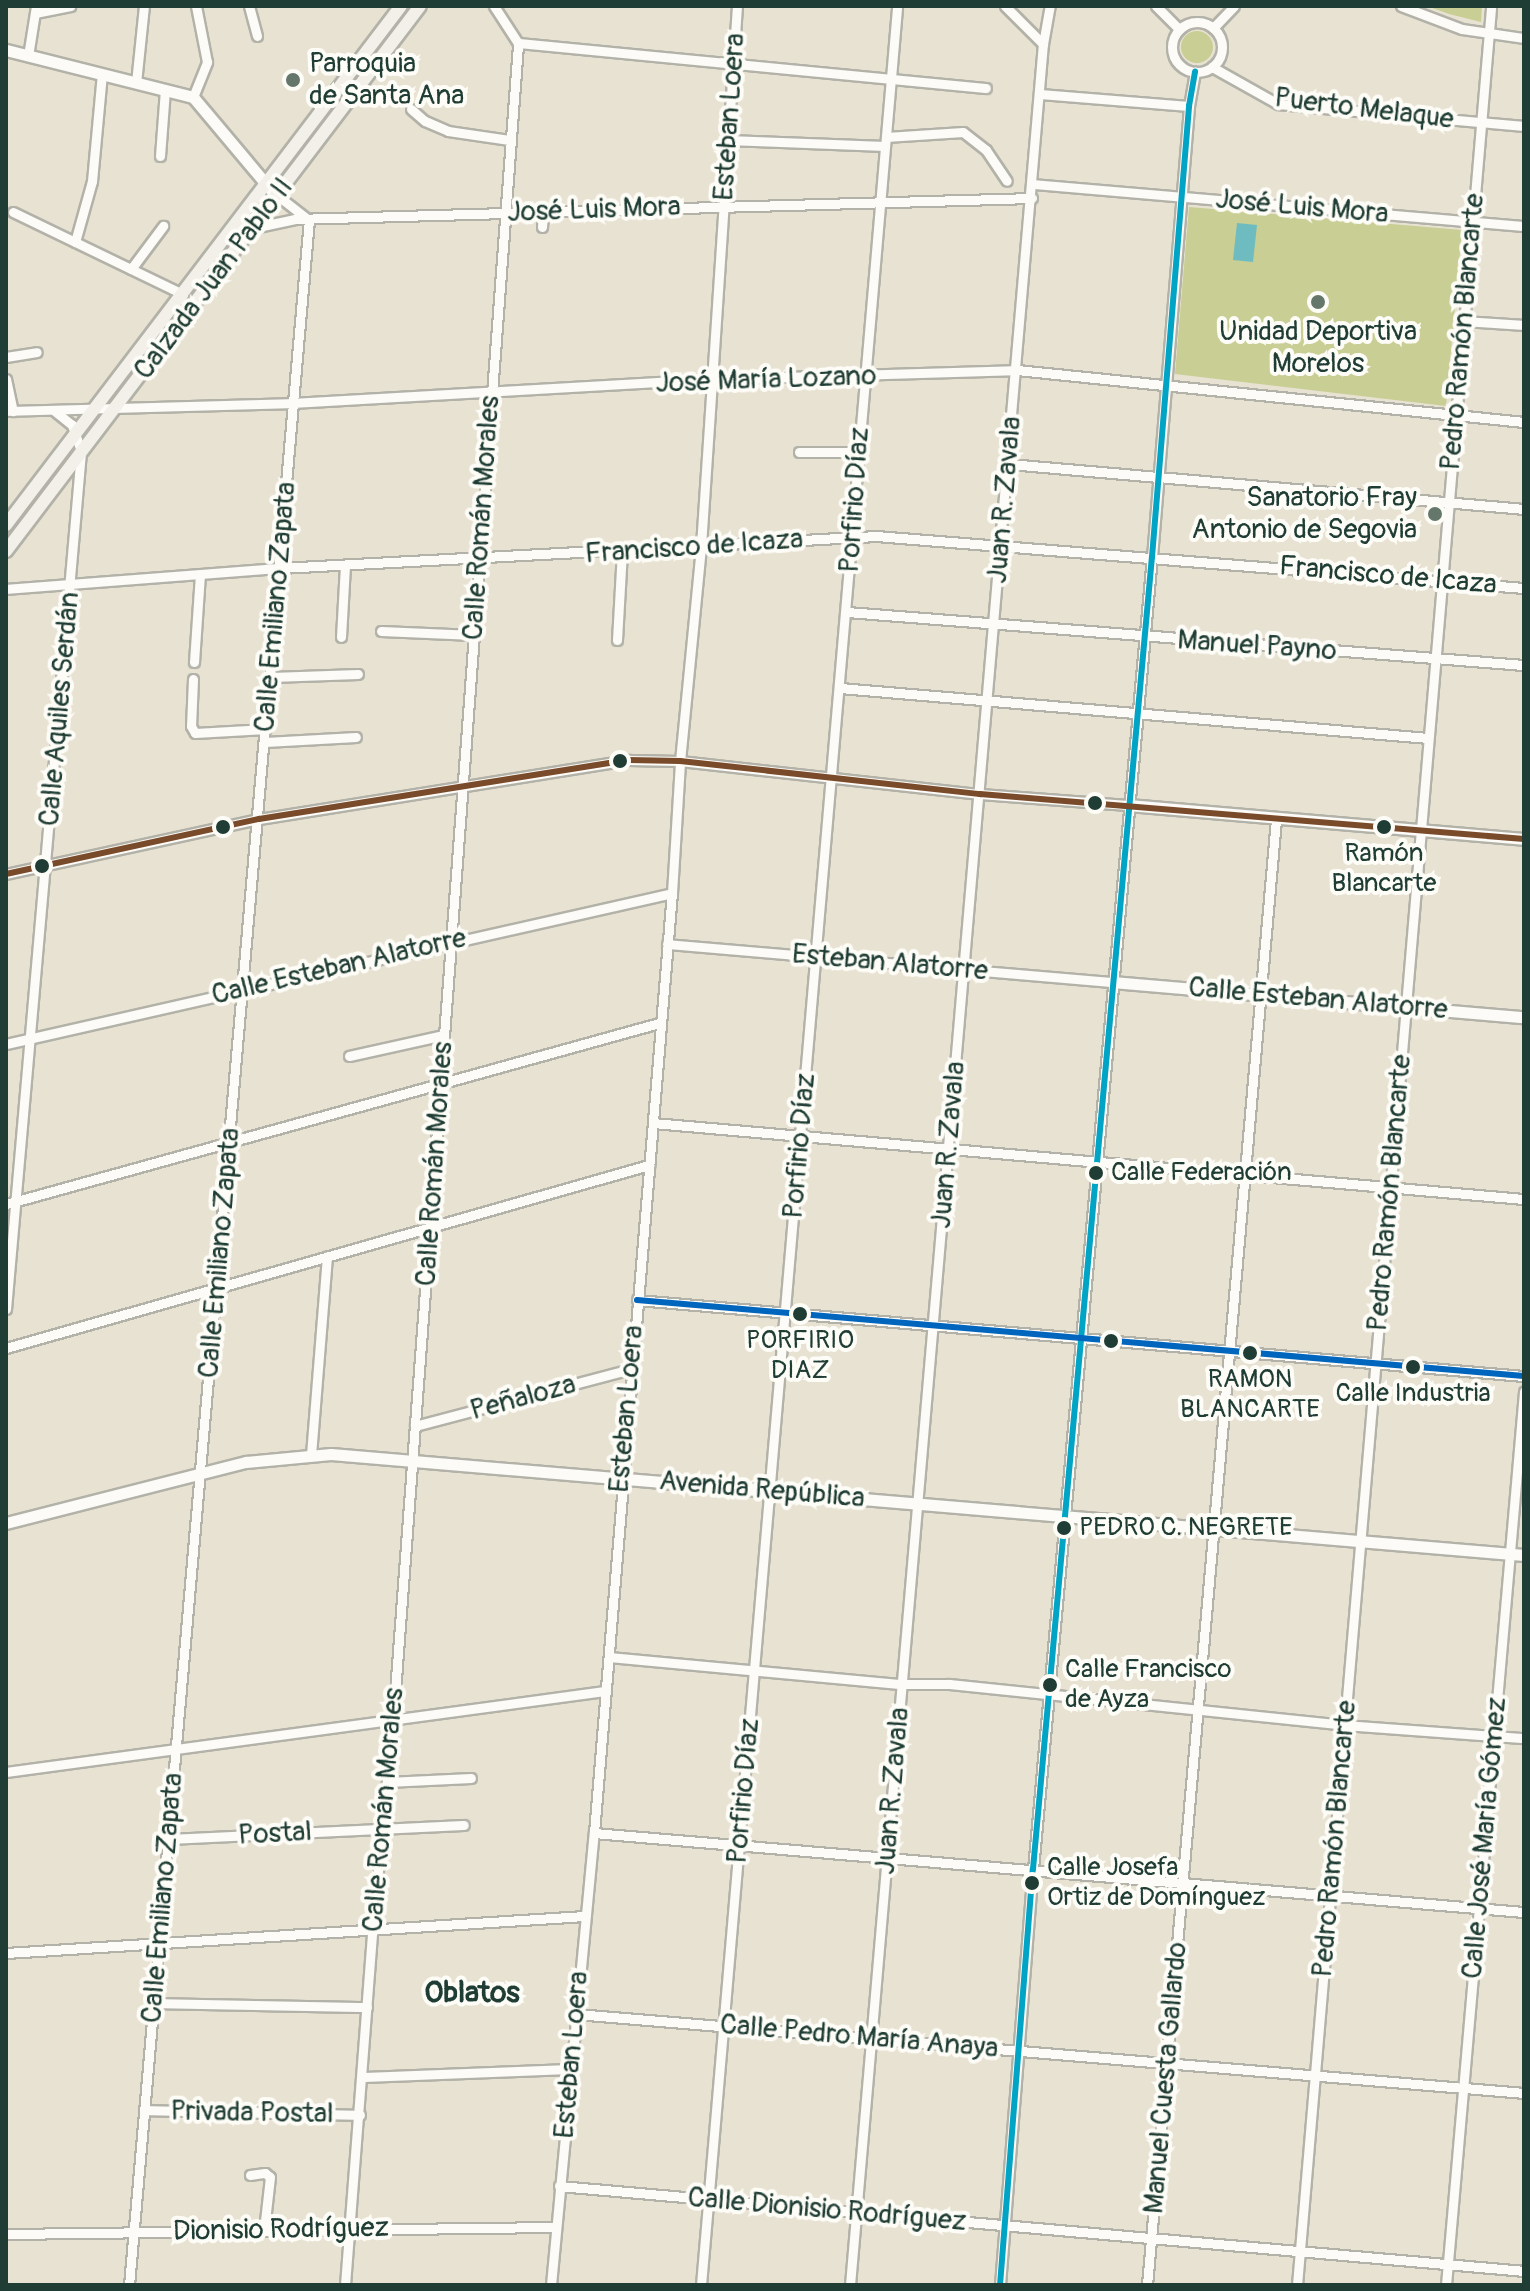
<!DOCTYPE html>
<html>
<head>
<meta charset="utf-8">
<style>
  body { margin:0 }
  #map { position:relative; width:1530px; height:2291px; overflow:hidden; background:#e8e2d2; font-family:Pangolin,sans-serif }
  div>[style] { position:absolute }
  .green>* { inset:0; background:#c8ce94 }
  .round { border-radius:50% }
  .water>* { inset:0; background:#6fbcc0 }
  .roads { filter:drop-shadow(2px 0 #b3b2a8) drop-shadow(-2px 0 #b3b2a8) drop-shadow(0 2px #b3b2a8) drop-shadow(0 -2px #b3b2a8) }
  .minor>* { height:9px; margin:-4.5px; padding:0 4.5px; transform-origin:4.5px; border-radius:4.5px; background:#fcfbf8 }
  .minor>.ring { margin:-4.5px; padding:0; box-sizing:content-box; background:none; border:9px solid #fcfbf8; border-radius:50% }
  .tertiary>* { height:11px; margin:-5.5px; padding:0 5.5px; transform-origin:5.5px; border-radius:5.5px; background:#fcfbf8 }
  .secondary>* { height:12px; margin:-6px; padding:0 6px; transform-origin:6px; border-radius:6px; background:#f3f0ea }
  .bus-1>* { height:6px; margin:-3px; padding:0 3px; transform-origin:3px; border-radius:3px; background:#02a4c6 }
  .bus-2>* { height:6px; margin:-3px; padding:0 3px; transform-origin:3px; border-radius:3px; background:#0065bd }
  .bus-3>* { height:6px; margin:-3px; padding:0 3px; transform-origin:3px; border-radius:3px; background:#7a4b2a }
  .dots>* { width:22px; height:22px; translate:-50% -50%; box-sizing:border-box; border:4px solid #fdfcf7; border-radius:50% }
  span { translate:-50% -50%; white-space:nowrap; text-align:center; line-height:1.15; -webkit-text-stroke:8px #fdfcf7; paint-order:stroke }
  .bus-label { font-size:26px; color:#1f3d34 }
  .left { translate:0 -50%; text-align:left }
  .poi-label { font-size:28px; color:#1f3d34 }
  .right { translate:-100% -50%; text-align:right }
  .street-label { font-size:28px; color:#1f3d34 }
  .neighbourhood-label { font-size:30px; color:#1f3d34; font-weight:700 }
  .frame { position:absolute; inset:0; border:8px solid #1f3d34; pointer-events:none }
</style>
</head>
<body>
<div id="map">
  <div class="green">
    <i style="clip-path:polygon(1427px 6px,1482px 6px,1481px 22px,1449px 14px)"></i>
    <i class="round" style="left:1181px;top:31px;width:32px;height:32px"></i>
    <i style="clip-path:polygon(1189px 207px,1462px 230px,1446px 406px,1175px 374px)"></i>
  </div>
  <div class="water">
    <i style="clip-path:polygon(1237px 223px,1257px 225px,1253px 262px,1233px 260px)"></i>
  </div>
  <div class="roads">
    <div class="minor">
      <i style="left:249px;top:6px;width:31px;rotate:75deg"></i>
      <i style="left:494px;top:6px;width:44px;rotate:57deg"></i>
      <i style="left:1005px;top:6px;width:54px;rotate:45deg"></i>
      <i style="left:1156px;top:6px;width:33px;rotate:45deg"></i>
      <i style="left:1401px;top:6px;width:65px;rotate:20.7deg"></i>
      <i style="left:1462px;top:29px;width:63px;rotate:8.3deg"></i>
      <i style="left:35px;top:13px;width:36px;rotate:-11deg"></i>
      <i class="ring" style="left:1172px;top:22px;width:41px;height:41px"></i>
      <i style="left:1213px;top:28px;width:30px;rotate:-46deg"></i>
      <i style="left:518px;top:43px;width:470px;rotate:5.5deg"></i>
      <i style="left:28px;top:56px;width:51px;rotate:-80.9deg"></i>
      <i style="left:1212px;top:67px;width:76px;rotate:29.3deg"></i>
      <i style="left:1278px;top:104px;width:247px;rotate:5.1deg"></i>
      <i style="left:136px;top:83px;width:77px;rotate:-84.1deg"></i>
      <i style="left:1040px;top:94px;width:149px;rotate:4.6deg"></i>
      <i style="left:193px;top:97px;width:38px;rotate:-68deg"></i>
      <i style="left:207px;top:62px;width:57px;rotate:-101.1deg"></i>
      <i style="left:411px;top:109px;width:18px;rotate:41deg"></i>
      <i style="left:425px;top:121px;width:25px;rotate:23deg"></i>
      <i style="left:448px;top:131px;width:62px;rotate:8.4deg"></i>
      <i style="left:886px;top:137px;width:77px;rotate:-3.7deg"></i>
      <i style="left:963px;top:132px;width:29px;rotate:38deg"></i>
      <i style="left:986px;top:150px;width:37px;rotate:56deg"></i>
      <i style="left:728px;top:140px;width:157px;rotate:2.2deg"></i>
      <i style="left:160px;top:156px;width:66px;rotate:-85.7deg"></i>
      <i style="left:1033px;top:184px;width:493px;rotate:4.9deg"></i>
      <i style="left:278px;top:196px;width:39px;rotate:38deg"></i>
      <i style="left:13px;top:212px;width:189px;rotate:25.8deg"></i>
      <i style="left:542px;top:227px;width:15px;rotate:-86deg"></i>
      <i style="left:253px;top:228px;width:43px;rotate:-12.1deg"></i>
      <i style="left:295px;top:219px;width:737px;rotate:-1.63deg"></i>
      <i style="left:75px;top:242px;width:63px;rotate:-74.4deg"></i>
      <i style="left:92px;top:181px;width:107px;rotate:-84.7deg"></i>
      <i style="left:131px;top:269px;width:54px;rotate:-53.3deg"></i>
      <i style="left:1464px;top:321px;width:60px;rotate:3.8deg"></i>
      <i style="left:6px;top:357px;width:31px;rotate:-9deg"></i>
      <i style="left:6px;top:379px;width:33px;rotate:78deg"></i>
      <i style="left:6px;top:411px;width:286px;rotate:-1.6deg"></i>
      <i style="left:292px;top:403px;width:423px;rotate:-3.3deg"></i>
      <i style="left:714px;top:379px;width:303px;rotate:-1.7deg"></i>
      <i style="left:1017px;top:370px;width:510px;rotate:5.86deg"></i>
      <i style="left:799px;top:452px;width:60px"></i>
      <i style="left:1009px;top:464px;width:517px;rotate:4.99deg"></i>
      <i style="left:6px;top:589px;width:275px;rotate:-4.4deg"></i>
      <i style="left:280px;top:568px;width:597px;rotate:-3.07deg"></i>
      <i style="left:876px;top:536px;width:650px;rotate:4.59deg"></i>
      <i style="left:847px;top:612px;width:679px;rotate:4.48deg"></i>
      <i style="left:381px;top:631px;width:93px;rotate:2.5deg"></i>
      <i style="left:341px;top:637px;width:71px;rotate:-86.8deg"></i>
      <i style="left:617px;top:640px;width:89px;rotate:-86.8deg"></i>
      <i style="left:194px;top:662px;width:87px;rotate:-86.1deg"></i>
      <i style="left:271px;top:677px;width:87px;rotate:-2deg"></i>
      <i style="left:193px;top:679px;width:47px;rotate:92.4deg"></i>
      <i style="left:191px;top:726px;width:8px;rotate:60deg"></i>
      <i style="left:195px;top:733px;width:71px;rotate:-3.2deg"></i>
      <i style="left:840px;top:688px;width:590px;rotate:4.86deg"></i>
      <i style="left:265px;top:742px;width:91px;rotate:-3.1deg"></i>
      <i style="left:6px;top:874px;width:259px;rotate:-12.3deg"></i>
      <i style="left:259px;top:819px;width:375px;rotate:-9.1deg"></i>
      <i style="left:629px;top:760px;width:51px;rotate:1.1deg"></i>
      <i style="left:680px;top:761px;width:302px;rotate:6.3deg"></i>
      <i style="left:980px;top:794px;width:148px;rotate:4.3deg"></i>
      <i style="left:667px;top:944px;width:447px;rotate:4.9deg"></i>
      <i style="left:6px;top:1044px;width:683px;rotate:-12.77deg"></i>
      <i style="left:349px;top:1056px;width:97px;rotate:-12.5deg"></i>
      <i style="left:653px;top:1123px;width:874px;rotate:4.99deg"></i>
      <i style="left:6px;top:1204px;width:678px;rotate:-15.49deg"></i>
      <i style="left:637px;top:1300px;width:890px;rotate:4.9deg"></i>
      <i style="left:6px;top:1309px;width:861px;rotate:-85deg"></i>
      <i style="left:81px;top:451px;width:28px;rotate:-109deg"></i>
      <i style="left:72px;top:425px;width:22px;rotate:-141deg"></i>
      <i style="left:6px;top:1348px;width:669px;rotate:-15.89deg"></i>
      <i style="left:415px;top:1426px;width:223px;rotate:-14.8deg"></i>
      <i style="left:311px;top:1455px;width:199px;rotate:-85.4deg"></i>
      <i style="left:609px;top:1657px;width:294px;rotate:5.3deg"></i>
      <i style="left:902px;top:1684px;width:47px"></i>
      <i style="left:949px;top:1684px;width:398px;rotate:5.9deg"></i>
      <i style="left:1345px;top:1725px;width:179px;rotate:4.2deg"></i>
      <i style="left:6px;top:1772px;width:604px;rotate:-7.7deg"></i>
      <i style="left:387px;top:1782px;width:84px;rotate:-2.7deg"></i>
      <i style="left:594px;top:1833px;width:933px;rotate:4.86deg"></i>
      <i style="left:168px;top:1839px;width:296px;rotate:-2.7deg"></i>
      <i style="left:6px;top:1953px;width:580px;rotate:-3.66deg"></i>
      <i style="left:154px;top:2003px;width:213px;rotate:1.1deg"></i>
      <i style="left:576px;top:2014px;width:951px;rotate:4.76deg"></i>
      <i style="left:362px;top:2077px;width:209px;rotate:-2.2deg"></i>
      <i style="left:144px;top:2110px;width:216px;rotate:1.3deg"></i>
      <i style="left:250px;top:2175px;width:15px;rotate:-8deg"></i>
      <i style="left:265px;top:2173px;width:6px;rotate:39deg"></i>
      <i style="left:270px;top:2177px;width:53px;rotate:96.5deg"></i>
      <i style="left:559px;top:2186px;width:969px;rotate:5.03deg"></i>
      <i style="left:6px;top:2234px;width:549px;rotate:-0.73deg"></i>
      <i style="left:129px;top:2285px;width:2073px;rotate:-85.02deg"></i>
      <i style="left:345px;top:2285px;width:355px;rotate:-85.6deg"></i>
      <i style="left:372px;top:1931px;width:213px;rotate:-84.3deg"></i>
      <i style="left:393px;top:1719px;width:1681px;rotate:-85.73deg"></i>
      <i style="left:551px;top:2285px;width:454px;rotate:-84.6deg"></i>
      <i style="left:594px;top:1833px;width:943px;rotate:-85.26deg"></i>
      <i style="left:672px;top:893px;width:132px;rotate:-86.5deg"></i>
      <i style="left:680px;top:761px;width:216px;rotate:-84.4deg"></i>
      <i style="left:701px;top:546px;width:541px;rotate:-86.19deg"></i>
      <i style="left:701px;top:2285px;width:2287px;rotate:-85.08deg"></i>
      <i style="left:850px;top:2285px;width:2249px;rotate:-85.08deg"></i>
      <i style="left:1043px;top:44px;width:39px;rotate:-80deg"></i>
      <i style="left:1000px;top:2285px;width:417px;rotate:-85.5deg"></i>
      <i style="left:1033px;top:1869px;width:1317px;rotate:-84.82deg"></i>
      <i style="left:1152px;top:557px;width:453px;rotate:-85.3deg"></i>
      <i style="left:1189px;top:106px;width:35px;rotate:-80deg"></i>
      <i style="left:1147px;top:2285px;width:1473px;rotate:-84.97deg"></i>
      <i style="left:1297px;top:2285px;width:2287px;rotate:-85.13deg"></i>
      <i style="left:1446px;top:2285px;width:897px;rotate:-85.01deg"></i>
    </div>
    <div class="tertiary">
      <i style="left:6px;top:50px;width:193px;rotate:14.1deg"></i>
      <i style="left:193px;top:97px;width:123px;rotate:50deg"></i>
      <i style="left:1128px;top:805px;width:397px;rotate:4.9deg"></i>
      <i style="left:1112px;top:982px;width:413px;rotate:4.9deg"></i>
      <i style="left:6px;top:1523px;width:248px;rotate:-14.3deg"></i>
      <i style="left:246px;top:1462px;width:85px;rotate:-5.4deg"></i>
      <i style="left:331px;top:1454px;width:1197px;rotate:4.84deg"></i>
    </div>
    <div class="secondary">
      <i style="left:6px;top:525px;width:652px;rotate:-52.73deg"></i>
      <i style="left:6px;top:551px;width:684px;rotate:-52.78deg"></i>
    </div>
  </div>
  <div class="bus-1">
    <i style="left:1000px;top:2285px;width:417px;rotate:-85.5deg"></i>
    <i style="left:1033px;top:1869px;width:1317px;rotate:-84.82deg"></i>
    <i style="left:1152px;top:557px;width:453px;rotate:-85.3deg"></i>
    <i style="left:1189px;top:106px;width:35px;rotate:-80deg"></i>
  </div>
  <div class="bus-2">
    <i style="left:637px;top:1300px;width:890px;rotate:4.9deg"></i>
  </div>
  <div class="bus-3">
    <i style="left:6px;top:874px;width:259px;rotate:-12.3deg"></i>
    <i style="left:259px;top:819px;width:375px;rotate:-9.1deg"></i>
    <i style="left:629px;top:760px;width:51px;rotate:1.1deg"></i>
    <i style="left:680px;top:761px;width:302px;rotate:6.3deg"></i>
    <i style="left:980px;top:794px;width:546px;rotate:4.73deg"></i>
  </div>
  <div class="dots">
    <i style="left:293px;top:80px;background:#65776b"></i>
    <i style="left:1318px;top:302px;background:#65776b"></i>
    <i style="left:1435px;top:514px;background:#65776b"></i>
    <i style="left:620px;top:761px;background:#1f3d34"></i>
    <i style="left:1095px;top:803px;background:#1f3d34"></i>
    <i style="left:223px;top:827px;background:#1f3d34"></i>
    <i style="left:1384px;top:827px;background:#1f3d34"></i>
    <i style="left:42px;top:866px;background:#1f3d34"></i>
    <i style="left:1096px;top:1173px;background:#1f3d34"></i>
    <i style="left:800px;top:1314px;background:#1f3d34"></i>
    <i style="left:1111px;top:1341px;background:#1f3d34"></i>
    <i style="left:1250px;top:1353px;background:#1f3d34"></i>
    <i style="left:1413px;top:1367px;background:#1f3d34"></i>
    <i style="left:1064px;top:1528px;background:#1f3d34"></i>
    <i style="left:1050px;top:1685px;background:#1f3d34"></i>
    <i style="left:1032px;top:1883px;background:#1f3d34"></i>
  </div>
  <div class="bus-label">
    <span style="left:1384px;top:869px">Ramón<br>Blancarte</span>
    <span class="left" style="left:1111px;top:1173px">Calle Federación</span>
    <span style="left:800px;top:1356px">PORFIRIO<br>DIAZ</span>
    <span style="left:1250px;top:1395px">RAMON<br>BLANCARTE</span>
    <span style="left:1413px;top:1394px">Calle Industria</span>
    <span class="left" style="left:1079px;top:1528px">PEDRO C. NEGRETE</span>
    <span class="left" style="left:1065px;top:1685px">Calle Francisco<br>de Ayza</span>
    <span class="left" style="left:1047px;top:1883px">Calle Josefa<br>Ortiz de Domínguez</span>
  </div>
  <div class="poi-label">
    <span class="left" style="left:309px;top:80px">Parroquia<br>de Santa Ana</span>
    <span style="left:1318px;top:348px">Unidad Deportiva<br>Morelos</span>
    <span class="right" style="left:1417px;top:514px">Sanatorio Fray<br>Antonio de Segovia</span>
  </div>
  <div class="street-label">
    <span style="left:1364px;top:109px;rotate:7deg">Puerto Melaque</span>
    <span style="left:730px;top:117px;rotate:-86deg">Esteban Loera</span>
    <span style="left:1302px;top:207px;rotate:5deg">José Luis Mora</span>
    <span style="left:594px;top:210px;rotate:-2deg">José Luis Mora</span>
    <span style="left:214px;top:279px;rotate:-53deg">Calzada Juan Pablo II</span>
    <span style="left:1463px;top:332px;rotate:-85deg">Pedro Ramón Blancarte</span>
    <span style="left:766px;top:380px;rotate:-2deg">José María Lozano</span>
    <span style="left:855px;top:500px;rotate:-86deg">Porfirio Díaz</span>
    <span style="left:1005px;top:500px;rotate:-85deg">Juan R. Zavala</span>
    <span style="left:482px;top:518px;rotate:-86deg">Calle Román Morales</span>
    <span style="left:694px;top:547px;rotate:-4deg">Francisco de Icaza</span>
    <span style="left:1388px;top:576px;rotate:5deg">Francisco de Icaza</span>
    <span style="left:276px;top:607px;rotate:-85deg">Calle Emiliano Zapata</span>
    <span style="left:1257px;top:646px;rotate:4deg">Manuel Payno</span>
    <span style="left:60px;top:709px;rotate:-85deg">Calle Aquiles Serdán</span>
    <span style="left:890px;top:963px;rotate:5deg">Esteban Alatorre</span>
    <span style="left:339px;top:967px;rotate:-13deg">Calle Esteban Alatorre</span>
    <span style="left:1318px;top:999px;rotate:5deg">Calle Esteban Alatorre</span>
    <span style="left:949px;top:1145px;rotate:-85deg">Juan R. Zavala</span>
    <span style="left:800px;top:1146px;rotate:-85deg">Porfirio Díaz</span>
    <span style="left:435px;top:1164px;rotate:-86deg">Calle Román Morales</span>
    <span style="left:1390px;top:1193px;rotate:-85deg">Pedro Ramón Blancarte</span>
    <span style="left:220px;top:1253px;rotate:-85deg">Calle Emiliano Zapata</span>
    <span style="left:523px;top:1398px;rotate:-15deg">Peñaloza</span>
    <span style="left:627px;top:1409px;rotate:-85deg">Esteban Loera</span>
    <span style="left:762px;top:1490px;rotate:5deg">Avenida República</span>
    <span style="left:744px;top:1791px;rotate:-85deg">Porfirio Díaz</span>
    <span style="left:893px;top:1791px;rotate:-85deg">Juan R. Zavala</span>
    <span style="left:384px;top:1810px;rotate:-85deg">Calle Román Morales</span>
    <span style="left:275px;top:1834px;rotate:-3deg">Postal</span>
    <span style="left:1485px;top:1838px;rotate:-85deg">Calle José María Gómez</span>
    <span style="left:1335px;top:1839px;rotate:-85deg">Pedro Ramón Blancarte</span>
    <span style="left:163px;top:1898px;rotate:-85deg">Calle Emiliano Zapata</span>
    <span style="left:859px;top:2037px;rotate:5deg">Calle Pedro María Anaya</span>
    <span style="left:572px;top:2055px;rotate:-85deg">Esteban Loera</span>
    <span style="left:1166px;top:2078px;rotate:-85deg">Manuel Cuesta Gallardo</span>
    <span style="left:252px;top:2113px;rotate:1deg">Privada Postal</span>
    <span style="left:827px;top:2210px;rotate:5deg">Calle Dionisio Rodríguez</span>
    <span style="left:281px;top:2230px;rotate:-1deg">Dionisio Rodríguez</span>
  </div>
  <div class="neighbourhood-label">
    <span style="left:472px;top:1993px">Oblatos</span>
  </div>
  <div class="frame"></div>
</div>
</body>
</html>
